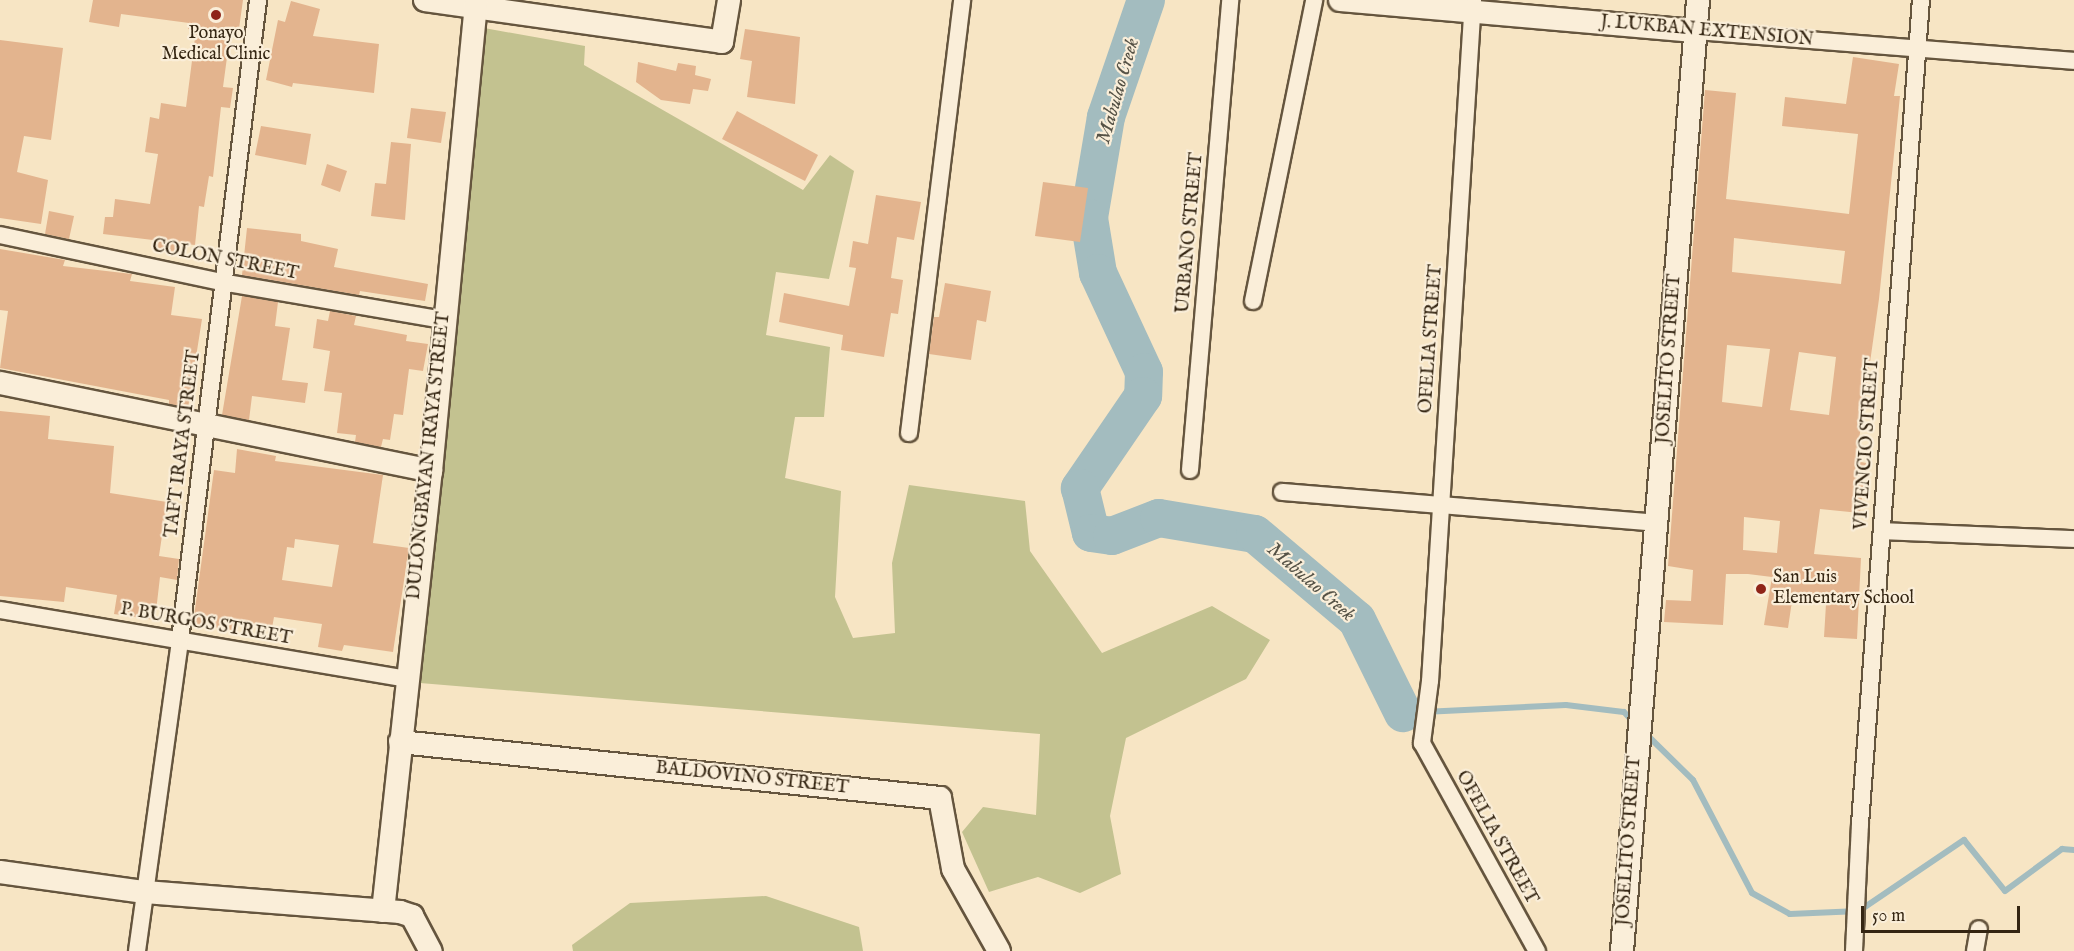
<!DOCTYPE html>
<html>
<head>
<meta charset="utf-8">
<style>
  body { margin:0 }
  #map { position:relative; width:2074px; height:951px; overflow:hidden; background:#f7e5c4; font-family:"IM FELL English",serif }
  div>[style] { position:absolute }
  .green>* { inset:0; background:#c3c290 }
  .stream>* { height:6px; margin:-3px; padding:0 3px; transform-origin:3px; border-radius:3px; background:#a3bcbf }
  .river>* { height:38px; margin:-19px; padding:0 19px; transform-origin:19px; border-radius:19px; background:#a3bcbf }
  .building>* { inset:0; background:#e3b48e }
  .roads { filter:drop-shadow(2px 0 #65553e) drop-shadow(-2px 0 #65553e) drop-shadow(0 2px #65553e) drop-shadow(0 -2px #65553e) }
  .street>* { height:16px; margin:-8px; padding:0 8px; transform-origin:8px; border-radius:8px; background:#faeed9 }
  .secondary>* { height:22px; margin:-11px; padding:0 11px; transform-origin:11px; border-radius:11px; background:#faeed9 }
  .dots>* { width:16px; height:16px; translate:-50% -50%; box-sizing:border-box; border:3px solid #faeed9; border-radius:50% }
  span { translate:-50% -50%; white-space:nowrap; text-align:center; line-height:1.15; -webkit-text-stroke:4.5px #faeed9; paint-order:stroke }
  .street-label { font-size:18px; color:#342512 }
  .poi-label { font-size:18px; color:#342512 }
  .left { translate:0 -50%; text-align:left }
  .water-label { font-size:20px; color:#555246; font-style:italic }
  .scale { position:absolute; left:1861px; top:906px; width:159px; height:27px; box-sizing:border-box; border:3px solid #342512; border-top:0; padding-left:8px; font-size:18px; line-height:21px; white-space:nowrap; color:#342512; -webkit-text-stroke:4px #faeed9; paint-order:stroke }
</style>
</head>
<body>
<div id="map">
  <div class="green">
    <i style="clip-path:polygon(484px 28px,585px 46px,584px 65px,803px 190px,830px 155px,854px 171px,829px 279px,776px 272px,766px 335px,830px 347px,824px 417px,795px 417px,785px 478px,841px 491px,835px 597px,853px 638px,895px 633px,892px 563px,909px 485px,1025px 501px,1030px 551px,1102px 653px,1212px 606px,1270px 640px,1246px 679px,1126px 738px,1110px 816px,1121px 874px,1080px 893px,1038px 877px,989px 892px,962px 832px,983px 807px,1036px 815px,1040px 734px,420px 683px)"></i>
    <i style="clip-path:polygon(766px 896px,859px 927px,863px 951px,573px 951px,572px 945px,630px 903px)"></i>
  </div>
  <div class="stream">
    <i style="left:1403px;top:713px;width:163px;rotate:-2.8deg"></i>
    <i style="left:1566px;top:705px;width:58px;rotate:6.9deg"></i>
    <i style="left:1624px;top:712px;width:16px;rotate:47deg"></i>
    <i style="left:1645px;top:733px;width:67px;rotate:44.4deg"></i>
    <i style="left:1693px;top:780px;width:127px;rotate:62.4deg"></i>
    <i style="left:1752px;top:893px;width:43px;rotate:28.9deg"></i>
    <i style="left:1790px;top:914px;width:69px;rotate:-2.5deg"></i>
    <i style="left:1859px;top:911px;width:127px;rotate:-34.1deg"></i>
    <i style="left:1964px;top:840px;width:65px;rotate:51.2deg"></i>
    <i style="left:2005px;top:891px;width:71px;rotate:-36.4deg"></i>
    <i style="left:2062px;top:849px;width:12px;rotate:5deg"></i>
  </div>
  <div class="river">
    <i style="left:1146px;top:0;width:124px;rotate:108.9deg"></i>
    <i style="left:1106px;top:117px;width:102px;rotate:99.6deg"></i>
    <i style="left:1089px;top:218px;width:56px;rotate:80.7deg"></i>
    <i style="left:1098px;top:273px;width:109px;rotate:65.1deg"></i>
    <i style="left:1144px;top:372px;width:24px;rotate:92deg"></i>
    <i style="left:1143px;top:396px;width:112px;rotate:124.4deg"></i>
    <i style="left:1080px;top:488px;width:46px;rotate:76.3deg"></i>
    <i style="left:1091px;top:533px;width:21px;rotate:8deg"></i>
    <i style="left:1112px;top:536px;width:50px;rotate:-21deg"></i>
    <i style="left:1159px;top:518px;width:97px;rotate:9.5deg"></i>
    <i style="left:1255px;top:534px;width:133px;rotate:40.1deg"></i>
    <i style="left:1357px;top:620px;width:104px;rotate:63.7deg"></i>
  </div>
  <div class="building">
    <i style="clip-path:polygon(93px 0,243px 0,238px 36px,230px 35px,223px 87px,233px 88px,230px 108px,221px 107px,213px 177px,209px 176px,204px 207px,199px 206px,195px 245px,176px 243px,175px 254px,153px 251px,153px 240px,103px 234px,105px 217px,113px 217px,115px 199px,150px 204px,158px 154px,145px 152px,150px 117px,159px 119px,161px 103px,186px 107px,196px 30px,188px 29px,189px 23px,121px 14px,119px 27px,89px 22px)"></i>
    <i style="clip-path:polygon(291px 1px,320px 9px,313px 36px,379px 44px,374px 93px,293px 83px,292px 87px,266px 80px,278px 20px,285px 22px)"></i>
    <i style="clip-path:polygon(745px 29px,800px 37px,795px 104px,747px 97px,752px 61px,740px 59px)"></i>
    <i style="clip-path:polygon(0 40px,63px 48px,51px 140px,24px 136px,17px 172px,48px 180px,41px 224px,0 218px)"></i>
    <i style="clip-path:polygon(evenodd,1853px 57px,1899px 64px,1894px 96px,1900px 96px,1879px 299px,1856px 461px,1866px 463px,1860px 513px,1820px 509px,1814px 554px,1861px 558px,1857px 639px,1824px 637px,1826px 604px,1792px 601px,1788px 628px,1764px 625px,1772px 577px,1748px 574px,1726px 574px,1723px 625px,1664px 622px,1666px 600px,1691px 601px,1693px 570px,1668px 566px,1705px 90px,1736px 93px,1726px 199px,1849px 214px,1858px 134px,1782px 126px,1785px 97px,1846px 104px,1853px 57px,1734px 238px,1845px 251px,1841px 284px,1732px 272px,1734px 238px,1853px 57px,1727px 345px,1770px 349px,1762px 407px,1722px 402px,1727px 345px,1853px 57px,1799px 352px,1836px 357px,1829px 415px,1790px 410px,1799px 352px,1853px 57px,1744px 517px,1780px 521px,1777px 553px,1743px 550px,1744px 517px)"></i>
    <i style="clip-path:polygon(638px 62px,676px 71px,678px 63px,696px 66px,695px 75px,711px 79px,708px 91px,693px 89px,690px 104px,661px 100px,636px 82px)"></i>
    <i style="clip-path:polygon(411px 108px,446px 112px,441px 143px,407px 138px)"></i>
    <i style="clip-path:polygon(737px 111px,818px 155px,805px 181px,722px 139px)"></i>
    <i style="clip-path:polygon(261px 126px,311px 134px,306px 165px,255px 155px)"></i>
    <i style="clip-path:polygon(391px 142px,411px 144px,405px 220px,371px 216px,375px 183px,386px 184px)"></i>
    <i style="clip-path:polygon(327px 164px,347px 171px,340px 192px,321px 185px)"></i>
    <i style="clip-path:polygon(1043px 182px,1088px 188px,1080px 242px,1035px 236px)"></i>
    <i style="clip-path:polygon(876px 195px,921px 202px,914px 240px,897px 237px,891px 278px,903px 280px,898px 314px,891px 313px,884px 357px,841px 350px,843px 335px,779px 322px,784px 293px,849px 306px,856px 268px,849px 267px,853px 241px,868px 244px)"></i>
    <i style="clip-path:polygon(49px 211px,74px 216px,69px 239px,45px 234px)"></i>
    <i style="clip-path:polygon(247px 228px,301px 234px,301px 241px,338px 249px,334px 267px,428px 284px,425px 301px,360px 291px,359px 295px,242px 275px)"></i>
    <i style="clip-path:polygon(0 249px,65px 260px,63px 266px,132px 274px,130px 281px,175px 287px,171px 315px,202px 319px,188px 408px,169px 404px,169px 400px,0 368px,8px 311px,0 310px)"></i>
    <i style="clip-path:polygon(945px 283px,991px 291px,986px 322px,977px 320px,971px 360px,929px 354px,934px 317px,939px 317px)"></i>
    <i style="clip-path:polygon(242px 296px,278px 302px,275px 326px,290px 328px,282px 380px,308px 383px,305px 403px,252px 396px,249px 420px,222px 415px)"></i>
    <i style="clip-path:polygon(330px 311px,356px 316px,354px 325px,407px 335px,406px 341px,428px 344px,423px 371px,409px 369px,403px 415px,394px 414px,390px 440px,383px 439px,381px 447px,355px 442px,356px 435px,337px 433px,342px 393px,324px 391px,330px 351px,313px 348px,317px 319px,328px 321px)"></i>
    <i style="clip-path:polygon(0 411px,50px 416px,48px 439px,114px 446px,110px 493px,167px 502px,159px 556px,179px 559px,177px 580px,160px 577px,155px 620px,114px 614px,117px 595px,66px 587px,64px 602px,0 596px)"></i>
    <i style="clip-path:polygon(evenodd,237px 449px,276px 456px,275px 461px,383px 475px,373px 543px,409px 548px,393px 652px,344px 645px,342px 651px,318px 647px,322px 624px,274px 617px,272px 628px,233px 623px,232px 630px,193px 624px,214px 470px,235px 473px,237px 449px,295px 539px,339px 545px,332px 587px,282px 580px,287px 547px,294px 548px,295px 539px)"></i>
  </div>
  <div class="roads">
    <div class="street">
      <i style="left:1473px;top:0;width:682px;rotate:93.61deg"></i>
      <i style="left:1430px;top:681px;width:63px;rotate:97.4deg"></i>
      <i style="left:1422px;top:743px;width:238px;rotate:61.1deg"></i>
      <i style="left:1695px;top:31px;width:380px;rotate:4.5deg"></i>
      <i style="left:0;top:235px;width:226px;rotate:12deg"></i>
      <i style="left:221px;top:282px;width:225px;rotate:9.7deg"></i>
      <i style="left:1253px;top:301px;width:307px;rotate:-78.5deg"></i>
      <i style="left:909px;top:433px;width:436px;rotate:-83deg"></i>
      <i style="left:1190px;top:470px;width:472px;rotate:-85.1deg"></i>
      <i style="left:1282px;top:492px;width:376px;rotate:4.7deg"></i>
      <i style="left:1882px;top:531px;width:192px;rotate:2.4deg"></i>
      <i style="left:0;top:610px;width:412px;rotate:9.6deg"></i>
      <i style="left:137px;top:951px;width:314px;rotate:-82.1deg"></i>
      <i style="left:180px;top:640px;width:645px;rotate:-83.05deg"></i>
      <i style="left:1854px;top:951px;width:127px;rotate:-87.3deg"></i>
      <i style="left:1860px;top:824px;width:826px;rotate:-85.77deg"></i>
      <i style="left:1975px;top:951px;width:22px;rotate:-80deg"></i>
    </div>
    <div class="secondary">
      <i style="left:425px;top:0;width:300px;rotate:8deg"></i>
      <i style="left:722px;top:42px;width:43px;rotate:-80.5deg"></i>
      <i style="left:1340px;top:0;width:356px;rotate:5deg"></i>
      <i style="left:0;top:383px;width:440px;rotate:11.5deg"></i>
      <i style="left:400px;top:742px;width:543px;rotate:5.92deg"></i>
      <i style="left:940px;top:798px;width:72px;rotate:79.6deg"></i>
      <i style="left:953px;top:869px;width:94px;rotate:60.7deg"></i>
      <i style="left:0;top:872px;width:146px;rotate:7.9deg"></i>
      <i style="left:145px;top:892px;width:256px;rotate:4.5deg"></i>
      <i style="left:400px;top:912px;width:13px;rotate:18deg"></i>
      <i style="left:412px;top:916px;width:40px;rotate:62deg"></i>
      <i style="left:383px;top:911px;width:443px;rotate:-83.8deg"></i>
      <i style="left:431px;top:471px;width:473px;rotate:-84.5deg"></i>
      <i style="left:1622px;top:951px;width:954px;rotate:-85.43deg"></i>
    </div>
  </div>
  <div class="dots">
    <i style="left:216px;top:15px;background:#8f2418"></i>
    <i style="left:1761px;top:589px;background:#8f2418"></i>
  </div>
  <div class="street-label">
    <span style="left:1707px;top:32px;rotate:5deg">J. LUKBAN EXTENSION</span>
    <span style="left:1191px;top:233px;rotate:-85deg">URBANO STREET</span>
    <span style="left:225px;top:261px;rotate:11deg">COLON STREET</span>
    <span style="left:1432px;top:339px;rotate:-86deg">OFELIA STREET</span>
    <span style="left:1670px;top:359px;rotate:-86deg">JOSELITO STREET</span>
    <span style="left:184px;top:444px;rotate:-83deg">TAFT IRAYA STREET</span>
    <span style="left:1868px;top:444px;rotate:-86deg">VIVENCIO STREET</span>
    <span style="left:430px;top:456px;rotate:-84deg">DULONGBAYAN IRAYA STREET</span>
    <span style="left:206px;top:625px;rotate:10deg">P. BURGOS STREET</span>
    <span style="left:752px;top:779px;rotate:6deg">BALDOVINO STREET</span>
    <span style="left:1496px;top:838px;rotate:61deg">OFELIA STREET</span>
    <span style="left:1630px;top:841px;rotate:-86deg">JOSELITO STREET</span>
  </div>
  <div class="poi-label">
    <span style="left:216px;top:45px">Ponayo<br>Medical Clinic</span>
    <span class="left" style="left:1773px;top:589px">San Luis<br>Elementary School</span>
  </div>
  <div class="water-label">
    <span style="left:1118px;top:91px;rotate:-74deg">Mabulao Creek</span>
    <span style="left:1311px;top:582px;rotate:41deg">Mabulao Creek</span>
  </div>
  <div class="scale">50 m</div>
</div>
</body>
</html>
